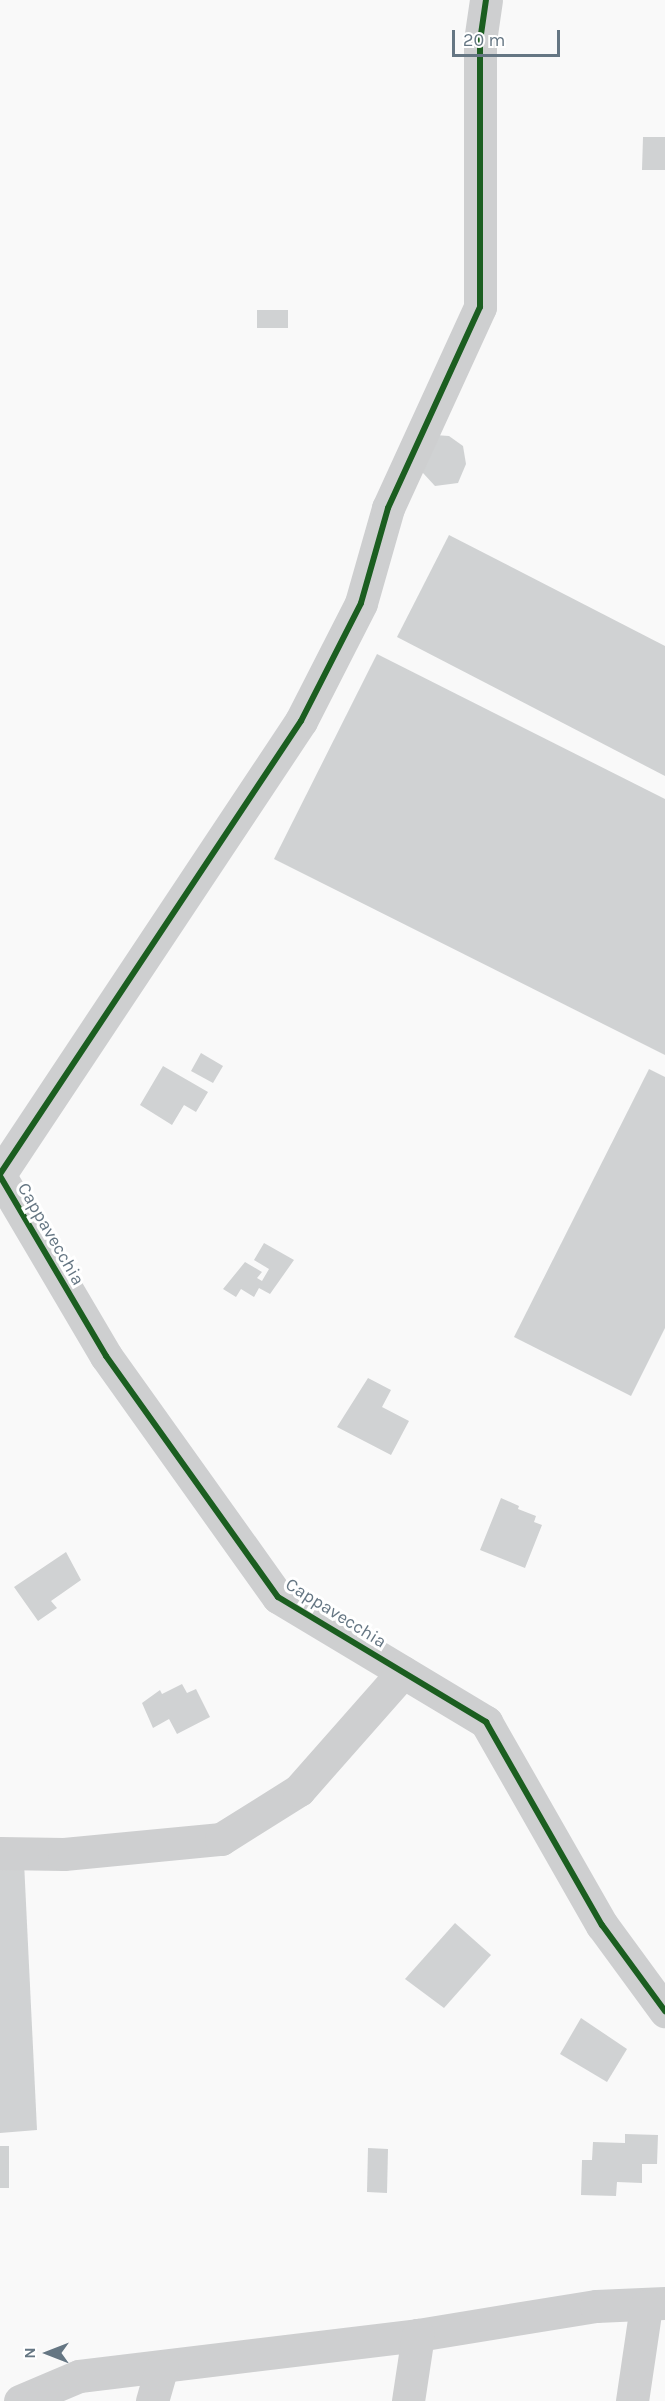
<!DOCTYPE html>
<html>
<head>
<meta charset="utf-8">
<style>
  body { margin:0 }
  #map { position:relative; width:665px; height:2401px; overflow:hidden; background:#f9f9f9; font-family:Karla,sans-serif }
  div>[style] { position:absolute }
  .building>* { inset:0; background:#d0d2d3 }
  .minor>* { height:33px; margin:-16.5px; padding:0 16.5px; transform-origin:16.5px; border-radius:16.5px; background:#cecfd0 }
  .cycleway>* { height:6px; margin:-3px; padding:0 3px; transform-origin:3px; border-radius:3px; background:#1b5e20 }
  span { translate:-50% -50%; white-space:nowrap; text-align:center; line-height:1.15; -webkit-text-stroke:6px #fff; paint-order:stroke }
  .street-label { font-size:18px; color:#657683 }
  .north { position:absolute; left:18px; top:2323px; width:60px; height:60px; -webkit-text-stroke:4px #fff; paint-order:stroke; rotate:270deg; font-size:16px; font-weight:700; line-height:24px; text-align:center; color:#657683 }
  .north::after { content:''; display:block; margin:auto; width:21px; height:27px; background:#657683; clip-path:polygon(50% 0,100% 100%,50% 72%,0 100%) }
  .scale { position:absolute; left:452px; top:30px; width:108px; height:27px; box-sizing:border-box; border:3px solid #657683; border-top:0; padding-left:8px; font-size:18px; line-height:21px; white-space:nowrap; color:#657683; -webkit-text-stroke:4px #fff; paint-order:stroke }
</style>
</head>
<body>
<div id="map">
  <div class="building">
    <i style="clip-path:polygon(643px 137px,665px 137px,665px 170px,642px 170px)"></i>
    <i style="clip-path:polygon(257px 310px,288px 310px,288px 328px,257px 328px)"></i>
    <i style="clip-path:polygon(435px 435px,449px 436px,463px 446px,466px 464px,458px 483px,435px 486px,423px 473px,422px 464px)"></i>
    <i style="clip-path:polygon(449px 535px,665px 646px,665px 776px,397px 637px)"></i>
    <i style="clip-path:polygon(377px 654px,665px 799px,665px 1055px,274px 859px)"></i>
    <i style="clip-path:polygon(201px 1053px,223px 1066px,213px 1083px,191px 1071px)"></i>
    <i style="clip-path:polygon(163px 1066px,208px 1092px,196px 1112px,184px 1105px,172px 1125px,140px 1105px)"></i>
    <i style="clip-path:polygon(649px 1069px,665px 1077px,665px 1328px,631px 1396px,514px 1337px)"></i>
    <i style="clip-path:polygon(264px 1243px,294px 1260px,270px 1294px,259px 1288px,254px 1297px,241px 1289px,236px 1297px,223px 1289px,245px 1262px,262px 1272px,257px 1278px,262px 1281px,269px 1269px,254px 1260px)"></i>
    <i style="clip-path:polygon(368px 1378px,391px 1390px,382px 1407px,409px 1421px,391px 1455px,337px 1427px)"></i>
    <i style="clip-path:polygon(501px 1498px,519px 1506px,518px 1509px,536px 1516px,534px 1522px,542px 1525px,525px 1568px,480px 1550px)"></i>
    <i style="clip-path:polygon(66px 1552px,81px 1580px,51px 1601px,57px 1608px,38px 1621px,14px 1587px)"></i>
    <i style="clip-path:polygon(182px 1684px,187px 1693px,196px 1689px,210px 1717px,177px 1734px,169px 1719px,153px 1728px,142px 1703px,160px 1690px,162px 1694px)"></i>
    <i style="clip-path:polygon(0 1862px,24px 1862px,37px 2130px,0 2133px)"></i>
    <i style="clip-path:polygon(455px 1923px,491px 1955px,444px 2008px,405px 1979px)"></i>
    <i style="clip-path:polygon(581px 2018px,627px 2049px,607px 2082px,560px 2054px)"></i>
    <i style="clip-path:polygon(625px 2134px,658px 2135px,657px 2164px,642px 2164px,642px 2183px,617px 2182px,616px 2196px,581px 2195px,582px 2160px,592px 2160px,593px 2142px,625px 2143px)"></i>
    <i style="clip-path:polygon(0 2146px,9px 2146px,9px 2188px,0 2188px)"></i>
    <i style="clip-path:polygon(368px 2148px,388px 2149px,387px 2193px,367px 2192px)"></i>
  </div>
  <div class="minor">
    <i style="left:0;top:1174px;width:544px;rotate:-56.4deg"></i>
    <i style="left:301px;top:721px;width:132px;rotate:-63deg"></i>
    <i style="left:361px;top:603px;width:99px;rotate:-74.1deg"></i>
    <i style="left:388px;top:508px;width:221px;rotate:-65.4deg"></i>
    <i style="left:480px;top:307px;width:266px;rotate:-90deg"></i>
    <i style="left:480px;top:41px;width:41px;rotate:-81.7deg"></i>
    <i style="left:0;top:1176px;width:209px;rotate:59.5deg"></i>
    <i style="left:106px;top:1356px;width:296px;rotate:54.5deg"></i>
    <i style="left:278px;top:1597px;width:243px;rotate:31deg"></i>
    <i style="left:486px;top:1722px;width:234px;rotate:60.3deg"></i>
    <i style="left:602px;top:1925px;width:107px;rotate:53.8deg"></i>
    <i style="left:0;top:1853px;width:64px;rotate:0.9deg"></i>
    <i style="left:64px;top:1854px;width:158px;rotate:-5.5deg"></i>
    <i style="left:221px;top:1839px;width:92px;rotate:-32.1deg"></i>
    <i style="left:299px;top:1790px;width:157px;rotate:-48.6deg"></i>
    <i style="left:20px;top:2401px;width:64px;rotate:-23deg"></i>
    <i style="left:79px;top:2376px;width:341px;rotate:-6.9deg"></i>
    <i style="left:418px;top:2335px;width:180px;rotate:-9.3deg"></i>
    <i style="left:596px;top:2306px;width:69px;rotate:-2.5deg"></i>
    <i style="left:152px;top:2401px;width:35px;rotate:-74deg"></i>
    <i style="left:408px;top:2401px;width:67px;rotate:-81.4deg"></i>
    <i style="left:632px;top:2401px;width:96px;rotate:-81.6deg"></i>
  </div>
  <div class="cycleway">
    <i style="left:0;top:1174px;width:544px;rotate:-56.4deg"></i>
    <i style="left:301px;top:721px;width:132px;rotate:-63deg"></i>
    <i style="left:361px;top:603px;width:99px;rotate:-74.1deg"></i>
    <i style="left:388px;top:508px;width:221px;rotate:-65.4deg"></i>
    <i style="left:480px;top:307px;width:266px;rotate:-90deg"></i>
    <i style="left:480px;top:41px;width:41px;rotate:-81.7deg"></i>
    <i style="left:0;top:1176px;width:209px;rotate:59.5deg"></i>
    <i style="left:106px;top:1356px;width:296px;rotate:54.5deg"></i>
    <i style="left:278px;top:1597px;width:243px;rotate:31deg"></i>
    <i style="left:486px;top:1722px;width:234px;rotate:60.3deg"></i>
    <i style="left:602px;top:1925px;width:107px;rotate:53.8deg"></i>
  </div>
  <div class="street-label">
    <span style="left:51px;top:1234px;rotate:60deg">Cappavecchia</span>
    <span style="left:336px;top:1613px;rotate:32deg">Cappavecchia</span>
  </div>
  <div class="north">N</div>
  <div class="scale">20 m</div>
</div>
</body>
</html>
